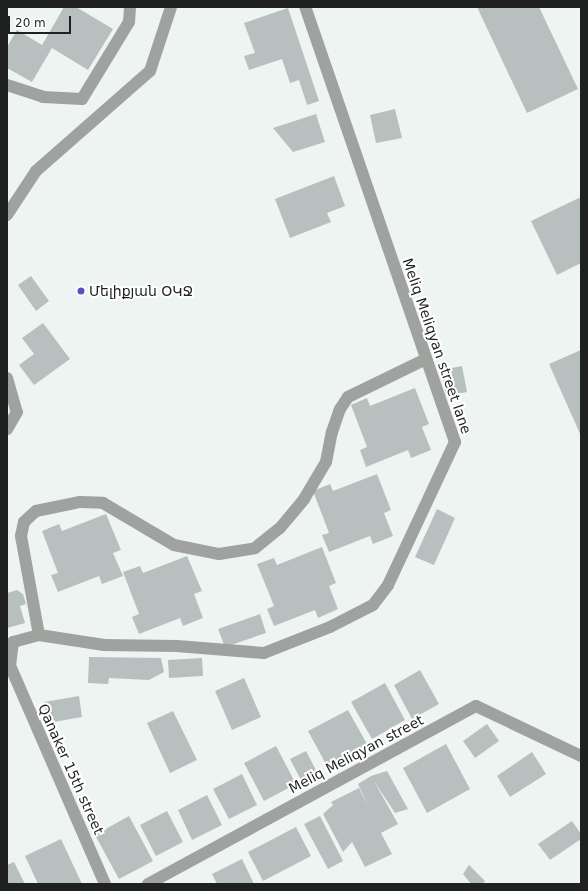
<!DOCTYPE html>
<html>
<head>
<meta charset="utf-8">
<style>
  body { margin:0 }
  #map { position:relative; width:588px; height:891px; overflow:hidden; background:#eef4f2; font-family:"DejaVu Sans","Noto Sans Armenian",sans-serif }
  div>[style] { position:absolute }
  .building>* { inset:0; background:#b8bfbf }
  .minor>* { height:12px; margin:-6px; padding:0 6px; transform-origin:6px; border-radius:6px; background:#a0a2a0 }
  .dots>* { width:11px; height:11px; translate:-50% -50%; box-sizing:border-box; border:2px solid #fff; border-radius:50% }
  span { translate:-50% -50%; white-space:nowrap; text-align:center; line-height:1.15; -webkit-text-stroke:4px #fff; paint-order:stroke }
  .poi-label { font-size:14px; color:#1f2120 }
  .left { translate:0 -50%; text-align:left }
  .street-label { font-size:14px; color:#1f2120 }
  .frame { position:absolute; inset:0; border:8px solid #1f2120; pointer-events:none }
  .scale { position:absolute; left:8px; top:16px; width:63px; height:18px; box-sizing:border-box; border:2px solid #1f2120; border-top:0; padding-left:5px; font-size:12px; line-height:14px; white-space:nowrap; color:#1f2120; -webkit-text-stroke:3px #fff; paint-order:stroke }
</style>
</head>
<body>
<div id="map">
  <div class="building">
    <i style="clip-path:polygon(64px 7px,76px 7px,113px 29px,88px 70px,52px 48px,32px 82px,7px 68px,7px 47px,17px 30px,42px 45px)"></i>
    <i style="clip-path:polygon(477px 7px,539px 7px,578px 89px,527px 113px)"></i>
    <i style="clip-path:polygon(288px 8px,319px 101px,307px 105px,299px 80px,290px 83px,282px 59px,249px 70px,244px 56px,255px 53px,244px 23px)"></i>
    <i style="clip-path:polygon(395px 109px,402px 138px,376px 143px,370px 115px)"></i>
    <i style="clip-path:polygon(316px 114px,325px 142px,293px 152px,273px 128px)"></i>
    <i style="clip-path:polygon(334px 176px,345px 206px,327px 213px,331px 222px,290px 238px,275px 199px)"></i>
    <i style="clip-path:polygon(581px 197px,581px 263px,557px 275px,531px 221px)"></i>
    <i style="clip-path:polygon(31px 276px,49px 301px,36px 311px,18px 285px)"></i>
    <i style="clip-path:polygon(43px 323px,70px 359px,34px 385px,19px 365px,34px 354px,22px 338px)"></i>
    <i style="clip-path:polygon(581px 350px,581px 436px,549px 364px)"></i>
    <i style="clip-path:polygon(462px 366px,467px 392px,446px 396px,441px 370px)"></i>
    <i style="clip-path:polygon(415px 388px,429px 424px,422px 427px,431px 450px,411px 458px,408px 450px,366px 467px,360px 450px,367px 447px,351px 405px,367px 398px,370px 406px)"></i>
    <i style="clip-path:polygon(377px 474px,391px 510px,384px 513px,393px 536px,373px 544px,370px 536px,329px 552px,322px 535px,329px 533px,313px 491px,330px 484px,333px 491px)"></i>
    <i style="clip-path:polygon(437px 509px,455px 518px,434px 565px,415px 557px)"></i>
    <i style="clip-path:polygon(106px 514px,121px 550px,113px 553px,123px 576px,102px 584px,99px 576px,58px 592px,51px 575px,58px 573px,42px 531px,59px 524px,62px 531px)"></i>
    <i style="clip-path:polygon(322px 547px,336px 583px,329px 586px,338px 609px,318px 618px,315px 610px,274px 626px,267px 609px,274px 606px,257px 564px,274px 558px,277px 565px)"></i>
    <i style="clip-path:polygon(187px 556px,202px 591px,194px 594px,203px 618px,183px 626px,180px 618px,139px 634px,132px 617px,139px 614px,123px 572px,140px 566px,143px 573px)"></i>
    <i style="clip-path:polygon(17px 590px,23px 594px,26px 604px,20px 606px,25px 623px,7px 628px,7px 593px)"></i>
    <i style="clip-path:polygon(260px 614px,266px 633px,225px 647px,218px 629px)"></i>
    <i style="clip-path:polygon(89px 657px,161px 658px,164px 672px,149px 680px,109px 678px,108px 684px,88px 683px)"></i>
    <i style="clip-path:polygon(202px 658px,203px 676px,169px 678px,168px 660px)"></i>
    <i style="clip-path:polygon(420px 670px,439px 704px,412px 719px,394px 685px)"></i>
    <i style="clip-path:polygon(244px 678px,261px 717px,232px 730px,215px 691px)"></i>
    <i style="clip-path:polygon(385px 683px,405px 720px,372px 739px,351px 702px)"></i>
    <i style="clip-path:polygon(79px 696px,82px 717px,48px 723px,44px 702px)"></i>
    <i style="clip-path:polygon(348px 710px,367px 744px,327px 766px,308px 731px)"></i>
    <i style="clip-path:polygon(173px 711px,197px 760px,170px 773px,147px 723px)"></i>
    <i style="clip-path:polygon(487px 724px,499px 741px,475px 758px,463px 741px)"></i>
    <i style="clip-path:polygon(446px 744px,470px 789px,427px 813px,403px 768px)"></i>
    <i style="clip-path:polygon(276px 746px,296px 784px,264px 801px,244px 763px)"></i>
    <i style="clip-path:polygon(306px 751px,318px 774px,302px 782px,290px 759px)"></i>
    <i style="clip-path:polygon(532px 752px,546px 774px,510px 797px,497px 776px)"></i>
    <i style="clip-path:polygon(387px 771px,408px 809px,395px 813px,374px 781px,398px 824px,381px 833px,392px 854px,365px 867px,352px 842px,343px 852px,323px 814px,333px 805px,331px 802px,359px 788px,369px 808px,358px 784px,371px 776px)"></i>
    <i style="clip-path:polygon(242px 774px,257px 805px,229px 819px,213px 789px)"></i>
    <i style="clip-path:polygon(207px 795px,222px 825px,192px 840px,178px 810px)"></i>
    <i style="clip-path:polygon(167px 811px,183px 842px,156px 856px,140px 825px)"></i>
    <i style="clip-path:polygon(129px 816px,153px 861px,119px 879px,95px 835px)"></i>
    <i style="clip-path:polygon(320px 816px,343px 861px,328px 869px,304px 824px)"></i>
    <i style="clip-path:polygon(572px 821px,581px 834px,581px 839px,550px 860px,538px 844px)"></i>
    <i style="clip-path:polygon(296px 827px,311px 856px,263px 881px,248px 852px)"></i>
    <i style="clip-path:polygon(61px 839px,82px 884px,38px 884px,25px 856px)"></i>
    <i style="clip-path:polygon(242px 859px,254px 884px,217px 884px,212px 874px)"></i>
    <i style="clip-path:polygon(14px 862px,25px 884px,7px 884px,7px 865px)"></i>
    <i style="clip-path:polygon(469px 865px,485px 881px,483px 884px,471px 884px,463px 874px)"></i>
  </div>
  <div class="minor">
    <i style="left:7px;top:85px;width:38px;rotate:18deg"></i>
    <i style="left:43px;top:97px;width:39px;rotate:3deg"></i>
    <i style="left:82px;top:99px;width:90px;rotate:-58.6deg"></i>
    <i style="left:129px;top:22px;width:15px;rotate:-86deg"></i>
    <i style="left:7px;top:215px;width:53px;rotate:-56.6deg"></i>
    <i style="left:36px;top:171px;width:152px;rotate:-41.3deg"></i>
    <i style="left:150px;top:71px;width:67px;rotate:-71.8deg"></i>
    <i style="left:7px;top:378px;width:35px;rotate:74deg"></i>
    <i style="left:17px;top:412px;width:20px;rotate:120deg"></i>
    <i style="left:39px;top:635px;width:101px;rotate:-100.3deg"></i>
    <i style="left:21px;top:536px;width:14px;rotate:-78deg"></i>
    <i style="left:24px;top:522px;width:16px;rotate:-43deg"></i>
    <i style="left:36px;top:511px;width:45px;rotate:-11.6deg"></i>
    <i style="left:80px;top:502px;width:23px;rotate:2deg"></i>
    <i style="left:103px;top:503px;width:82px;rotate:30.6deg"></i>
    <i style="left:174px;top:545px;width:46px;rotate:11.3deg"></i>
    <i style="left:219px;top:554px;width:36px;rotate:-9deg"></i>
    <i style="left:255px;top:548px;width:32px;rotate:-39deg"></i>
    <i style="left:280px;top:528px;width:38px;rotate:-50deg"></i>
    <i style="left:304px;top:499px;width:43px;rotate:-59.3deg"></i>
    <i style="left:326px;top:462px;width:31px;rotate:-79deg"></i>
    <i style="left:332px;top:432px;width:24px;rotate:-71deg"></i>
    <i style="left:340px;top:409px;width:14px;rotate:-56deg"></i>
    <i style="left:348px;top:397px;width:87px;rotate:-26deg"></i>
    <i style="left:105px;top:884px;width:238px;rotate:-113.5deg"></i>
    <i style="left:10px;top:666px;width:24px;rotate:-83deg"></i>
    <i style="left:13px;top:642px;width:27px;rotate:-15deg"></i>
    <i style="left:39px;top:635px;width:66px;rotate:8.7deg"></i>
    <i style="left:104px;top:645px;width:73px;rotate:0.8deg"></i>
    <i style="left:177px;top:646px;width:87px;rotate:4.6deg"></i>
    <i style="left:264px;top:653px;width:71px;rotate:-21.5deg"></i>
    <i style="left:330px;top:627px;width:48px;rotate:-27.1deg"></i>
    <i style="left:373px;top:605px;width:25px;rotate:-53deg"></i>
    <i style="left:388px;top:585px;width:158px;rotate:-64.9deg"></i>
    <i style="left:455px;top:442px;width:460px;rotate:-109deg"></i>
    <i style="left:148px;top:884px;width:373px;rotate:-28.5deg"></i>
    <i style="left:476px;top:706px;width:116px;rotate:25.5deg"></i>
  </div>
  <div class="dots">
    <i style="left:81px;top:291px;background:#5c4dc5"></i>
  </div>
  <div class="poi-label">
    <span class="left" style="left:89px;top:291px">Մելիքյան ՕԿՋ</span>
  </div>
  <div class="street-label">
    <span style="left:437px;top:346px;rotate:71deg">Meliq Meliqyan street lane</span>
    <span style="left:356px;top:754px;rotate:-28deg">Meliq Meliqyan street</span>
    <span style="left:71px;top:769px;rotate:66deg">Qanaker 15th street</span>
  </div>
  <div class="frame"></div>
  <div class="scale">20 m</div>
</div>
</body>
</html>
